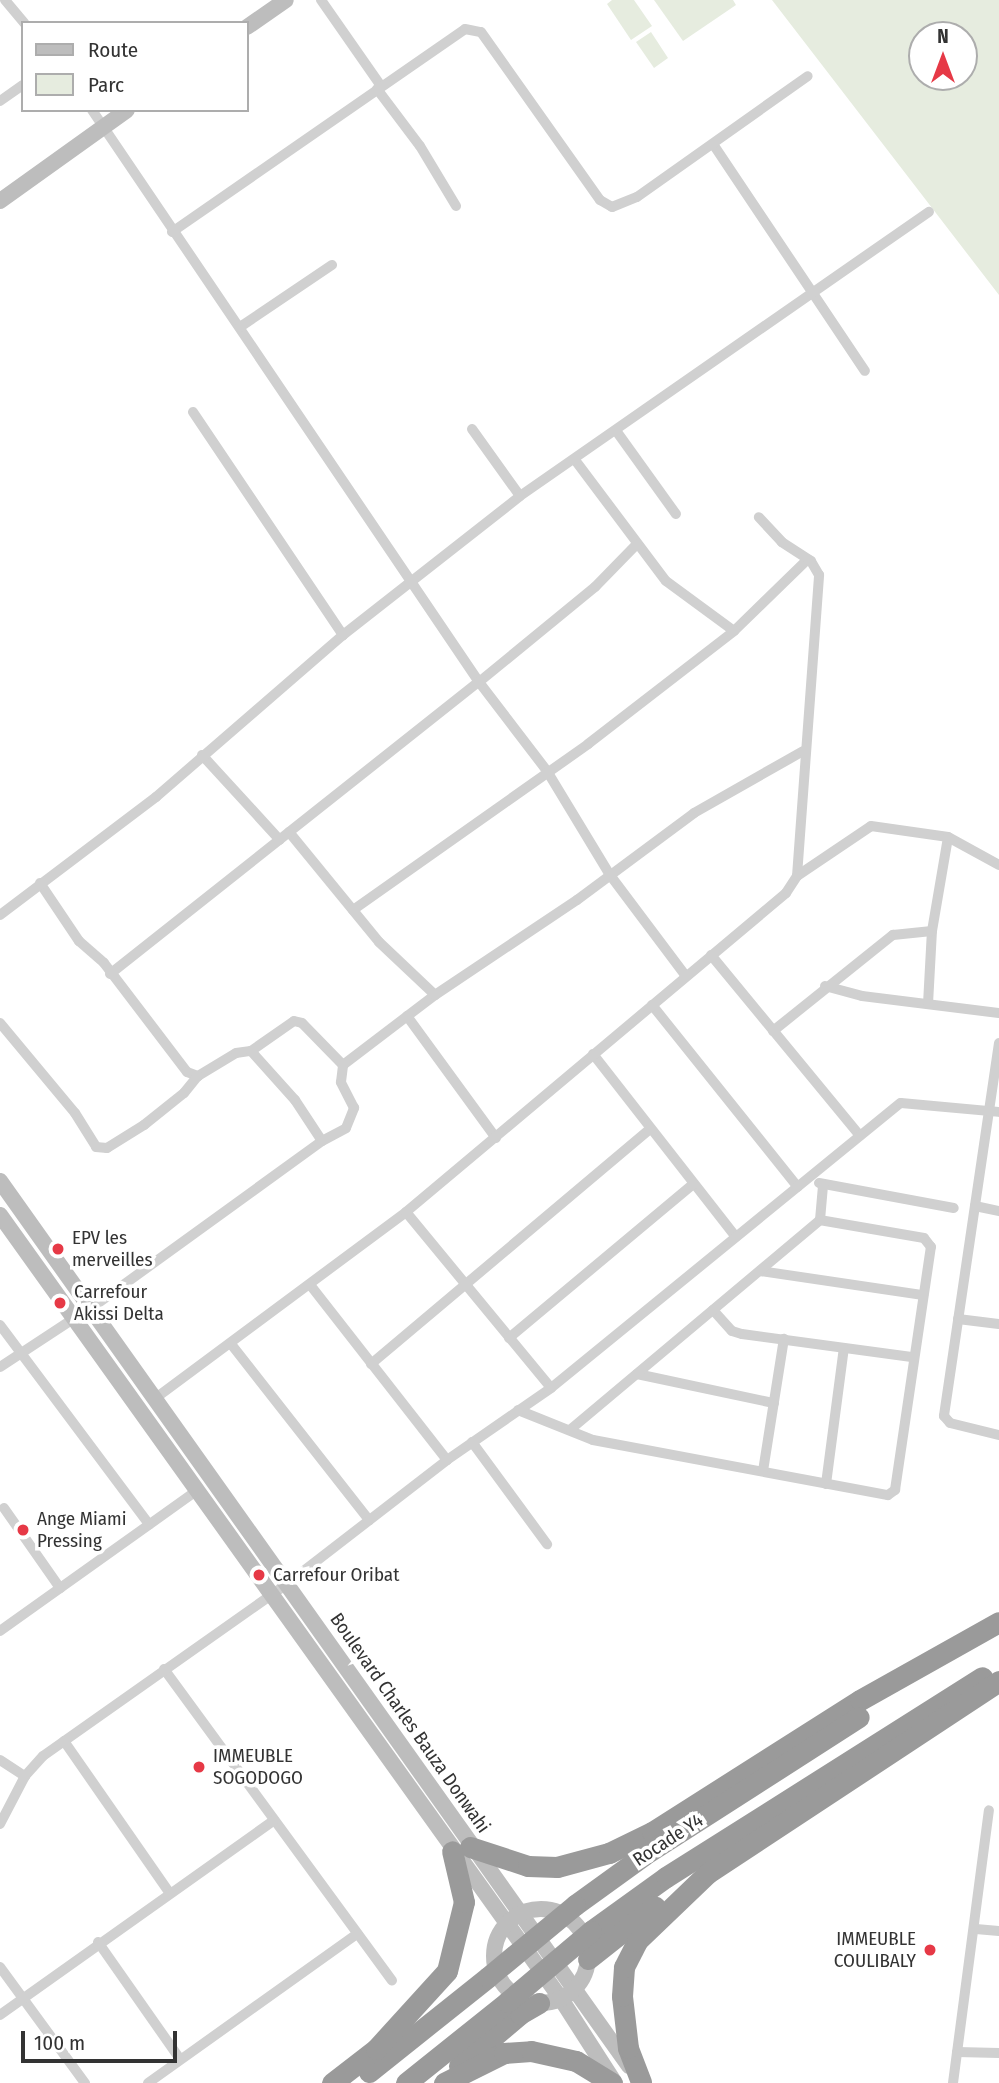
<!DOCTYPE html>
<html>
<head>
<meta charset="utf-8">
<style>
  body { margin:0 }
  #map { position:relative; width:999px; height:2083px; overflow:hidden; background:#fff; font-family:"Fira Sans Condensed",sans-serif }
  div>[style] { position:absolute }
  .green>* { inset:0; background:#e6ecdf }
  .street>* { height:10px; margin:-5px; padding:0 5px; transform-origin:5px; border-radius:5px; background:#d0d0d0 }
  .secondary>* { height:16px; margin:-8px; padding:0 8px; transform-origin:8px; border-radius:8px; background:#bdbdbd }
  .secondary>.ring { margin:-8px; padding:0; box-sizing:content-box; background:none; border:16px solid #bdbdbd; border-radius:50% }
  .highway>* { height:21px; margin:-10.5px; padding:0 10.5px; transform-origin:10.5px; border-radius:10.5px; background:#9a9a9a }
  .highway-bridge>* { height:21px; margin:-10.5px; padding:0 10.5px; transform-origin:10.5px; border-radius:10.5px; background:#9a9a9a }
  .dots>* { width:19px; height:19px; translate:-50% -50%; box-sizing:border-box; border:4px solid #fff; border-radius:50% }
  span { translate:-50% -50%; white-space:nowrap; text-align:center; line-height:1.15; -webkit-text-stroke:7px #fff; paint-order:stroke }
  .poi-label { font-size:19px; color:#333 }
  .left { translate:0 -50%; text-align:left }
  .right { translate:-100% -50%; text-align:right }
  .street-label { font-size:19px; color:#333 }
  .legend { position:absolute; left:21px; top:21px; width:228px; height:91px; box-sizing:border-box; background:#fff; border:2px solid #adadad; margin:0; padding:9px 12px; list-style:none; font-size:21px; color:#333 }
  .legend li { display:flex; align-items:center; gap:14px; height:35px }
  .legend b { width:35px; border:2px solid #adadad }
  .north { position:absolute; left:908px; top:21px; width:70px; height:70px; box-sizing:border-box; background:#fff; border:2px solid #adadad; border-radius:50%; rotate:0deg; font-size:19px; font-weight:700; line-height:28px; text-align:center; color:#333 }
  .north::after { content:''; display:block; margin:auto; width:24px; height:32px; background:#e63946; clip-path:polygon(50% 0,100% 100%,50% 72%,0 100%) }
  .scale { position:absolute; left:21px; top:2031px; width:156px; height:32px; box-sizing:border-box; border:4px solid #333; border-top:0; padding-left:9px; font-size:21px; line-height:24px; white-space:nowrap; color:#333; -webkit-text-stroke:5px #fff; paint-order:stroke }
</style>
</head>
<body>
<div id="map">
  <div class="green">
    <i style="clip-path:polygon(612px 0,634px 0,652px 26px,631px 40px,607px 4px)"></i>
    <i style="clip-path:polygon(654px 0,733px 0,736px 5px,683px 41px)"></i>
    <i style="clip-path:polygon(evenodd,772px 0,999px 0,999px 295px,772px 0,922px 35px,964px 35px,964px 77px,922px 77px,922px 35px)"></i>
    <i style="clip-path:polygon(651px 32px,668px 58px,654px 68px,636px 42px)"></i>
  </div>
  <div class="street">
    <i style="left:5px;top:0;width:30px;rotate:50deg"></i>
    <i style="left:321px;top:0;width:105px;rotate:55.1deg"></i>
    <i style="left:377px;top:89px;width:71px;rotate:53deg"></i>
    <i style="left:420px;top:146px;width:70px;rotate:59deg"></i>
    <i style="left:0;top:101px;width:28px;rotate:-35deg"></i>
    <i style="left:92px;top:110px;width:691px;rotate:55.92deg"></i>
    <i style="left:479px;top:682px;width:112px;rotate:52.6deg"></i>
    <i style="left:547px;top:771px;width:122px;rotate:58.8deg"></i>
    <i style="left:610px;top:875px;width:125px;rotate:53.1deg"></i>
    <i style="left:713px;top:144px;width:273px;rotate:56.2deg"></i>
    <i style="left:172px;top:232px;width:356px;rotate:-34.7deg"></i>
    <i style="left:465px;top:29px;width:16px;rotate:11deg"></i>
    <i style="left:481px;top:32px;width:206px;rotate:54.7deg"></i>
    <i style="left:600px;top:200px;width:14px;rotate:30deg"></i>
    <i style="left:612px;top:207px;width:27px;rotate:-22deg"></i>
    <i style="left:637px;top:197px;width:209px;rotate:-35.3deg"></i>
    <i style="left:240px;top:327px;width:111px;rotate:-34deg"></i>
    <i style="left:193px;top:412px;width:269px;rotate:56.1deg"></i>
    <i style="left:472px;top:429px;width:82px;rotate:54.4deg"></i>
    <i style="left:617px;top:432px;width:101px;rotate:54.3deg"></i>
    <i style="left:575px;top:460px;width:151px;rotate:53.1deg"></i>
    <i style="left:666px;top:581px;width:84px;rotate:36.3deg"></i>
    <i style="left:734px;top:631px;width:103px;rotate:-44.2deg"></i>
    <i style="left:202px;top:755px;width:115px;rotate:47.5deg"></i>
    <i style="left:289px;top:832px;width:142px;rotate:50.7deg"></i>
    <i style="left:379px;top:942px;width:77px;rotate:43.4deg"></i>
    <i style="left:797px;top:876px;width:89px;rotate:-34deg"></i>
    <i style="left:871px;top:826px;width:78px;rotate:8.1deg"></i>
    <i style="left:948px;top:837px;width:58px;rotate:28.8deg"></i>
    <i style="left:40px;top:883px;width:70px;rotate:56.1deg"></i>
    <i style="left:79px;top:941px;width:33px;rotate:41deg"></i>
    <i style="left:104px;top:963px;width:137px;rotate:52.7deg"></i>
    <i style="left:187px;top:1072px;width:12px;rotate:20deg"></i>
    <i style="left:198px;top:1076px;width:44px;rotate:-31.2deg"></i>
    <i style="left:236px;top:1053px;width:15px;rotate:-8deg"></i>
    <i style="left:251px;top:1051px;width:66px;rotate:48.1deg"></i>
    <i style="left:295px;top:1100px;width:49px;rotate:56.6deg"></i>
    <i style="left:353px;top:910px;width:288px;rotate:-35.2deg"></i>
    <i style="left:588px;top:744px;width:185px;rotate:-37.7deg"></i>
    <i style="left:0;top:915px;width:196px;rotate:-37.1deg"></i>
    <i style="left:156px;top:797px;width:247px;rotate:-40.9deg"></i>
    <i style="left:343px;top:635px;width:225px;rotate:-38.1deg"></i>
    <i style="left:520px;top:496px;width:498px;rotate:-34.8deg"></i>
    <i style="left:711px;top:955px;width:234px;rotate:50.5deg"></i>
    <i style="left:110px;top:974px;width:471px;rotate:-38.4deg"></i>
    <i style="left:479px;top:682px;width:150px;rotate:-39.3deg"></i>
    <i style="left:595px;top:587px;width:60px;rotate:-45.7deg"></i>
    <i style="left:825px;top:986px;width:38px;rotate:15deg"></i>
    <i style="left:862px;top:996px;width:138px;rotate:7.1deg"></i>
    <i style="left:928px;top:1004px;width:73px;rotate:-86.9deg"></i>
    <i style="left:932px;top:931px;width:95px;rotate:-80.3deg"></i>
    <i style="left:652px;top:1005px;width:233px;rotate:51.3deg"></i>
    <i style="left:407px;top:1016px;width:151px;rotate:53.9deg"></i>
    <i style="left:0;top:1023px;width:117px;rotate:50.2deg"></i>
    <i style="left:75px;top:1113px;width:40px;rotate:58deg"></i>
    <i style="left:96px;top:1147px;width:11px;rotate:5deg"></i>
    <i style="left:107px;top:1148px;width:44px;rotate:-31.9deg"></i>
    <i style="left:144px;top:1125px;width:51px;rotate:-38.7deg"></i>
    <i style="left:184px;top:1093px;width:22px;rotate:-51deg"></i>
    <i style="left:773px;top:1031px;width:154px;rotate:-38.7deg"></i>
    <i style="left:893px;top:935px;width:39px;rotate:-6deg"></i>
    <i style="left:999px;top:1043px;width:377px;rotate:98.4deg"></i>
    <i style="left:944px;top:1416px;width:9px;rotate:49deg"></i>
    <i style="left:950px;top:1423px;width:50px;rotate:13.8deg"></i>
    <i style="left:251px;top:1051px;width:52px;rotate:-34.9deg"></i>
    <i style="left:294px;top:1021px;width:8px;rotate:14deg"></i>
    <i style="left:302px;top:1023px;width:59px;rotate:45.7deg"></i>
    <i style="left:593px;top:1054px;width:232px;rotate:52deg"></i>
    <i style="left:819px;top:1183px;width:137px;rotate:10.5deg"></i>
    <i style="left:975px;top:1206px;width:25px;rotate:12deg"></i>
    <i style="left:406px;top:1212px;width:228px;rotate:50.5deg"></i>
    <i style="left:760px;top:1271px;width:165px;rotate:8.4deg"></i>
    <i style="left:311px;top:1286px;width:221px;rotate:52deg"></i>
    <i style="left:90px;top:1309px;width:286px;rotate:-35.9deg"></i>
    <i style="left:322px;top:1141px;width:27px;rotate:-28deg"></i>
    <i style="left:346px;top:1128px;width:22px;rotate:-68deg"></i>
    <i style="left:354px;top:1108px;width:29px;rotate:-117deg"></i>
    <i style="left:341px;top:1082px;width:17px;rotate:-83deg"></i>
    <i style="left:343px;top:1065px;width:116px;rotate:-37.3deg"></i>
    <i style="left:435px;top:995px;width:171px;rotate:-33.8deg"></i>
    <i style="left:577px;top:900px;width:146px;rotate:-36.6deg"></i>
    <i style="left:694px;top:813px;width:125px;rotate:-29.6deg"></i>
    <i style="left:713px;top:1310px;width:28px;rotate:48deg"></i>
    <i style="left:732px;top:1331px;width:10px;rotate:17deg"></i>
    <i style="left:742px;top:1334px;width:173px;rotate:7.7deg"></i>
    <i style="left:958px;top:1319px;width:41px;rotate:7deg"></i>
    <i style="left:0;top:1325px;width:249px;rotate:53.2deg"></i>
    <i style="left:509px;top:1338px;width:240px;rotate:-39.9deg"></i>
    <i style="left:231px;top:1344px;width:224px;rotate:51.9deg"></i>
    <i style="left:371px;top:1364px;width:363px;rotate:-40.1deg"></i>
    <i style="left:0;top:1367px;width:87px;rotate:-33.3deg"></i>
    <i style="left:637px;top:1374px;width:140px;rotate:12deg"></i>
    <i style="left:153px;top:1400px;width:315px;rotate:-36.6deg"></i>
    <i style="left:406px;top:1212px;width:496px;rotate:-40deg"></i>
    <i style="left:786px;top:893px;width:20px;rotate:-57deg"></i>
    <i style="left:797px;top:876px;width:302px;rotate:-85.8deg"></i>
    <i style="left:819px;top:575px;width:16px;rotate:-120deg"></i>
    <i style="left:811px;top:561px;width:35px;rotate:-147deg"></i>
    <i style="left:782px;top:542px;width:34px;rotate:-133deg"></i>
    <i style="left:518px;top:1410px;width:81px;rotate:21.8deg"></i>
    <i style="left:593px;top:1440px;width:300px;rotate:10.6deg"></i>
    <i style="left:888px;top:1495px;width:9px;rotate:-36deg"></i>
    <i style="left:895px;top:1490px;width:246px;rotate:-81.6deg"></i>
    <i style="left:931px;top:1247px;width:11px;rotate:-128deg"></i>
    <i style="left:924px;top:1238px;width:106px;rotate:-170.2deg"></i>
    <i style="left:571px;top:1429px;width:325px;rotate:-40deg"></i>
    <i style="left:820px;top:1220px;width:36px;rotate:-85deg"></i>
    <i style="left:472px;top:1442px;width:127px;rotate:53.7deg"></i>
    <i style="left:763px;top:1471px;width:134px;rotate:-81deg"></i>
    <i style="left:826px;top:1484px;width:137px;rotate:-82.5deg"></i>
    <i style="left:4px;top:1508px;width:98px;rotate:55deg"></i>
    <i style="left:0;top:1631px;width:241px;rotate:-35.5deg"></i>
    <i style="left:164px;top:1669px;width:386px;rotate:53.8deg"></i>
    <i style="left:64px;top:1741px;width:184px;rotate:55.2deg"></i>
    <i style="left:0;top:1760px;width:30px;rotate:33deg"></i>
    <i style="left:0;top:1824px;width:54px;rotate:-62.5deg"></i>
    <i style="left:25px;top:1776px;width:27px;rotate:-48deg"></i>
    <i style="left:43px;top:1756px;width:300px;rotate:-35.2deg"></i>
    <i style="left:288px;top:1583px;width:201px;rotate:-37.7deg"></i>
    <i style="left:447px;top:1460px;width:126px;rotate:-34.7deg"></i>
    <i style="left:551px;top:1388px;width:451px;rotate:-39.2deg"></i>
    <i style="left:901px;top:1103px;width:98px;rotate:5.2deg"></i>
    <i style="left:976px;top:1929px;width:23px;rotate:5deg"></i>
    <i style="left:98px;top:1942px;width:143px;rotate:55deg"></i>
    <i style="left:0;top:1967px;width:144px;rotate:53.8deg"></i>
    <i style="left:0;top:2015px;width:336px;rotate:-35.4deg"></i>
    <i style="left:957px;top:2052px;width:42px;rotate:1.4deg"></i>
    <i style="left:148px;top:2083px;width:257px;rotate:-35.5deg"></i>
    <i style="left:953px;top:2083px;width:275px;rotate:-82.5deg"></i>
  </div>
  <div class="secondary">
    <i style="left:247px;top:27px;width:47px;rotate:-34.7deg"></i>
    <i style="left:0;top:201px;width:156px;rotate:-35.6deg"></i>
    <i style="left:0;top:1181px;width:1086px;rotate:54.6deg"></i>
    <i style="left:0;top:1215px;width:964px;rotate:54.41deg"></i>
    <i style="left:561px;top:1999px;width:100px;rotate:57.3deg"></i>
    <i class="ring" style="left:494px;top:1909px;width:78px;height:78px"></i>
  </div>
  <div class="highway">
    <i style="left:470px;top:1847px;width:61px;rotate:18.1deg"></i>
    <i style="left:528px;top:1866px;width:29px;rotate:2deg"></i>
    <i style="left:557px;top:1867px;width:54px;rotate:-15.1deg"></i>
    <i style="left:609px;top:1853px;width:48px;rotate:-26deg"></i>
    <i style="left:652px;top:1832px;width:246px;rotate:-32.4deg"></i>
    <i style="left:860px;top:1700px;width:159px;rotate:-29.3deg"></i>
    <i style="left:575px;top:1905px;width:85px;rotate:-35.9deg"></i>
    <i style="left:644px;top:1855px;width:255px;rotate:-32.7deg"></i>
    <i style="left:591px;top:1931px;width:92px;rotate:-35.8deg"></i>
    <i style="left:666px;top:1877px;width:374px;rotate:-32.3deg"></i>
    <i style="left:588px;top:1959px;width:85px;rotate:-38.3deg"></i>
    <i style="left:459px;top:2066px;width:80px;rotate:-40.4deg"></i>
    <i style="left:520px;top:2014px;width:22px;rotate:-30deg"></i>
    <i style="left:369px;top:2072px;width:152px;rotate:-38.6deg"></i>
    <i style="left:641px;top:2082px;width:36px;rotate:-111deg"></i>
    <i style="left:628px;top:2048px;width:52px;rotate:-96.6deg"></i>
    <i style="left:622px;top:1996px;width:29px;rotate:-86deg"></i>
    <i style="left:624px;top:1967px;width:29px;rotate:-63deg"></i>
    <i style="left:637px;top:1941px;width:98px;rotate:-43.8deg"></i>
    <i style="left:708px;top:1873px;width:349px;rotate:-33.4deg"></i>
    <i style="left:332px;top:2083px;width:56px;rotate:-37.7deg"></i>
    <i style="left:376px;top:2049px;width:105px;rotate:-47.7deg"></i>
    <i style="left:447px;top:1971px;width:71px;rotate:-76.2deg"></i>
    <i style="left:464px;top:1902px;width:52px;rotate:-103.2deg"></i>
    <i style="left:406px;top:2083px;width:129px;rotate:-38.7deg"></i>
    <i style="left:444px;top:2083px;width:67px;rotate:-26.6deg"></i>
    <i style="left:504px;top:2053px;width:27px;rotate:-4deg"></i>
    <i style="left:531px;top:2051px;width:46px;rotate:12.5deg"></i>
    <i style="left:576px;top:2061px;width:42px;rotate:31.4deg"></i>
  </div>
  <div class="highway-bridge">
    <i style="left:488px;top:1977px;width:113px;rotate:-39.6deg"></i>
    <i style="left:507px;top:2002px;width:110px;rotate:-40.2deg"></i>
  </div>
  <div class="dots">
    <i style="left:58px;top:1249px;background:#e63946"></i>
    <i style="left:60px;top:1303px;background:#e63946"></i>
    <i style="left:23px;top:1530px;background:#e63946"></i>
    <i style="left:259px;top:1575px;background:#e63946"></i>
    <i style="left:199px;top:1767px;background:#e63946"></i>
    <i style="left:930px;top:1950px;background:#e63946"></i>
  </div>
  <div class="poi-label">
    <span class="left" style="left:72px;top:1249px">EPV les<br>merveilles</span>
    <span class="left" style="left:74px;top:1303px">Carrefour<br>Akissi Delta</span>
    <span class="left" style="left:37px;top:1530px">Ange Miami<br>Pressing</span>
    <span class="left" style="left:273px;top:1575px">Carrefour Oribat</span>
    <span class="left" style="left:213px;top:1767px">IMMEUBLE<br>SOGODOGO</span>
    <span class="right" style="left:916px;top:1950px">IMMEUBLE<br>COULIBALY</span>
  </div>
  <div class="street-label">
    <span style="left:410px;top:1723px;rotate:55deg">Boulevard Charles Bauza Donwahi</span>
    <span style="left:668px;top:1840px;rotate:-33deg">Rocade Y4</span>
  </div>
  <ul class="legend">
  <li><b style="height:9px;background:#bdbdbd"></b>Route</li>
  <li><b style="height:19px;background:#e6ecdf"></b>Parc</li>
  </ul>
  <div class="north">N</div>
  <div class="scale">100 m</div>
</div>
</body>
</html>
